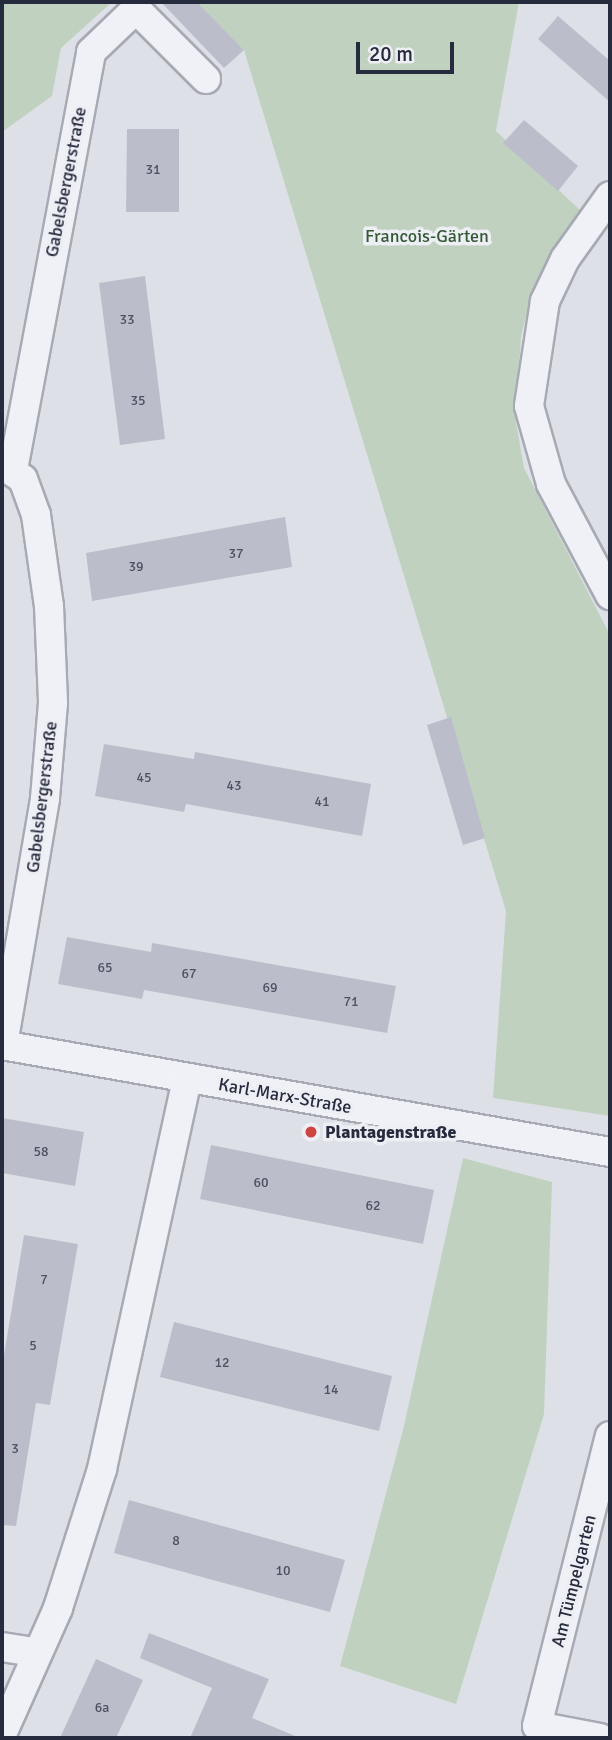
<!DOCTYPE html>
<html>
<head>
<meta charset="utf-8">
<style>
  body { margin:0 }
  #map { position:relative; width:612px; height:1740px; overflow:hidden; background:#dee0e7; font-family:Signika,sans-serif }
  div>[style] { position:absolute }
  .green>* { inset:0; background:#c0d2bf }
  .building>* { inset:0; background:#bbbeca }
  .roads { filter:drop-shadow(2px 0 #a7aab4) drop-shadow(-2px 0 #a7aab4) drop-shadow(0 2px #a7aab4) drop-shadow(0 -2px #a7aab4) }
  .minor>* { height:28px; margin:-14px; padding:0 14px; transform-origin:14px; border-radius:14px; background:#f0f1f6 }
  .dots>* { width:19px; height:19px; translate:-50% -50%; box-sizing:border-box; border:4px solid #edeff5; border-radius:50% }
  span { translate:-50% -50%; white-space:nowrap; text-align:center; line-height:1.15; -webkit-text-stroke:7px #edeff5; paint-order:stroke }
  .number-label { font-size:14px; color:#4c5061 }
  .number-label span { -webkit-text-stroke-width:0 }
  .street-label { font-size:18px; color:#272b3e }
  .park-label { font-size:18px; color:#345a34 }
  .poi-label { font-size:18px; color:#272b3e; font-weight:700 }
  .left { translate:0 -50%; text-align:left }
  .frame { position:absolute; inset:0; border:4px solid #272b3e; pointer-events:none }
  .scale { position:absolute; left:356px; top:42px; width:98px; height:32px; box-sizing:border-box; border:4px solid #272b3e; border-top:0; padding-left:9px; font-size:21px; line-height:24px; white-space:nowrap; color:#272b3e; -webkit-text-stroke:5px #edeff5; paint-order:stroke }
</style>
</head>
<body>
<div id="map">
  <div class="green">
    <i style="clip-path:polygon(2px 2px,112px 2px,61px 48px,52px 96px,2px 132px)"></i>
    <i style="clip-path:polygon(197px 2px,519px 2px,496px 131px,582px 212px,532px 293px,521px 336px,516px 422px,524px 468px,610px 635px,610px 1116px,493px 1098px,506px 911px,244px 50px)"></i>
    <i style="clip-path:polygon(463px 1158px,552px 1182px,544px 1414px,456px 1704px,340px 1666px,403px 1430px)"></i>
  </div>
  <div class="building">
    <i style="clip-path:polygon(161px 2px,197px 2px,244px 50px,224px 68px)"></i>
    <i style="clip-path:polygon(558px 16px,610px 61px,610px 102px,538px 39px)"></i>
    <i style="clip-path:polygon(524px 120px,578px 166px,558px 191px,503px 143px)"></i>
    <i style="clip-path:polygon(127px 129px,179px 129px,179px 212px,126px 212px)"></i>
    <i style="clip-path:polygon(145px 276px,165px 439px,120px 445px,99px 283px)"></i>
    <i style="clip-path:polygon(285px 517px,292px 567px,92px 601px,86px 553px)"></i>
    <i style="clip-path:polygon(451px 717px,485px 838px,463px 845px,427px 725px)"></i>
    <i style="clip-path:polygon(104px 744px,194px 759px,195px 752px,371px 784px,362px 836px,186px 804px,184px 812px,95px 796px)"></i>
    <i style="clip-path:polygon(67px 937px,151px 952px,152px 943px,396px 986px,387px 1033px,144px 990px,142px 999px,58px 984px)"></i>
    <i style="clip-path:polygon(2px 1118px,84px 1132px,75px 1186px,2px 1173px)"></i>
    <i style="clip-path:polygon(211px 1145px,434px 1190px,423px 1244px,200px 1199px)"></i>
    <i style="clip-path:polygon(24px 1235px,78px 1244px,50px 1405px,36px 1403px,16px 1526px,2px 1525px,2px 1367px)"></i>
    <i style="clip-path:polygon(174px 1322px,392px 1376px,379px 1431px,160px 1377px)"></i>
    <i style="clip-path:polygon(129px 1500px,345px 1560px,330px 1612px,114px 1553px)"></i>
    <i style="clip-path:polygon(149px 1633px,269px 1679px,252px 1718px,300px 1738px,190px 1738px,212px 1688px,140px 1658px)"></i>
    <i style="clip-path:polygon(96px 1659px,143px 1680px,116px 1738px,60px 1738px)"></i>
  </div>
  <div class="roads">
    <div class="minor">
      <i style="left:610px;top:196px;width:77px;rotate:125.5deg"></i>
      <i style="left:565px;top:259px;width:47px;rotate:115.5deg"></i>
      <i style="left:545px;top:301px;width:106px;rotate:98.7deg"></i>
      <i style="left:529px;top:406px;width:81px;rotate:74.2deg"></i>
      <i style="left:551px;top:484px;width:126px;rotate:62deg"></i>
      <i style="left:2px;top:465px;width:25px;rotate:34deg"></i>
      <i style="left:23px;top:479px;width:38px;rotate:70deg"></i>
      <i style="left:36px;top:515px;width:92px;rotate:81.9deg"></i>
      <i style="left:49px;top:606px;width:97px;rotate:87.6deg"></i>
      <i style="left:53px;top:703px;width:96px;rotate:94.8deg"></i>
      <i style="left:45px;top:799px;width:250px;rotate:99.7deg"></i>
      <i style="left:13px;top:470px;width:425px;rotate:-79.4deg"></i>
      <i style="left:91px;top:52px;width:62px;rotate:-43.7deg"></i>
      <i style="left:136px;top:9px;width:99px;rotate:45deg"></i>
      <i style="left:2px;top:1045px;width:617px;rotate:9.98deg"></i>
      <i style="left:2px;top:1647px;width:36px;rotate:9deg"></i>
      <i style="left:2px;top:1734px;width:138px;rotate:-66deg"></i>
      <i style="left:58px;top:1608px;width:146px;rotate:-72.4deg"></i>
      <i style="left:102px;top:1469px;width:399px;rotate:-77.7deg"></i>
      <i style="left:600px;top:1738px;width:64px;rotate:-169.2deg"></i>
      <i style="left:537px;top:1726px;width:299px;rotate:-75.9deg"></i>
    </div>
  </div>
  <div class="dots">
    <i style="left:311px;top:1132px;background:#cf4340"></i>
  </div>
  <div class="number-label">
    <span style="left:153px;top:170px">31</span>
    <span style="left:127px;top:320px">33</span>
    <span style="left:138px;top:401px">35</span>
    <span style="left:236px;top:554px">37</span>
    <span style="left:136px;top:567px">39</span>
    <span style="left:144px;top:778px">45</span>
    <span style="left:234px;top:786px">43</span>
    <span style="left:322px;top:802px">41</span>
    <span style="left:105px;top:968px">65</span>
    <span style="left:189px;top:974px">67</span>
    <span style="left:270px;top:988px">69</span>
    <span style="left:351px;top:1002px">71</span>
    <span style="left:41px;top:1152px">58</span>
    <span style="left:261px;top:1183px">60</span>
    <span style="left:373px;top:1206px">62</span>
    <span style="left:44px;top:1280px">7</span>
    <span style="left:33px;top:1346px">5</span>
    <span style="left:222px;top:1363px">12</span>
    <span style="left:331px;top:1390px">14</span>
    <span style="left:15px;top:1449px">3</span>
    <span style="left:176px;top:1541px">8</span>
    <span style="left:283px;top:1571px">10</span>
    <span style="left:102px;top:1708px">6a</span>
  </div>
  <div class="street-label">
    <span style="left:66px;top:182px;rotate:-79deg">Gabelsbergerstraße</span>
    <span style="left:42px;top:797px;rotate:-83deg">Gabelsbergerstraße</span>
    <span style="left:285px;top:1096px;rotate:10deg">Karl-Marx-Straße</span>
    <span style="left:574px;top:1581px;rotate:-76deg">Am Tümpelgarten</span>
  </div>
  <div class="park-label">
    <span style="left:427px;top:236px">Francois-Gärten</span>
  </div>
  <div class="poi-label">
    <span class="left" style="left:325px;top:1132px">Plantagenstraße</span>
  </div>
  <div class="frame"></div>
  <div class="scale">20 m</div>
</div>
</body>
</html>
